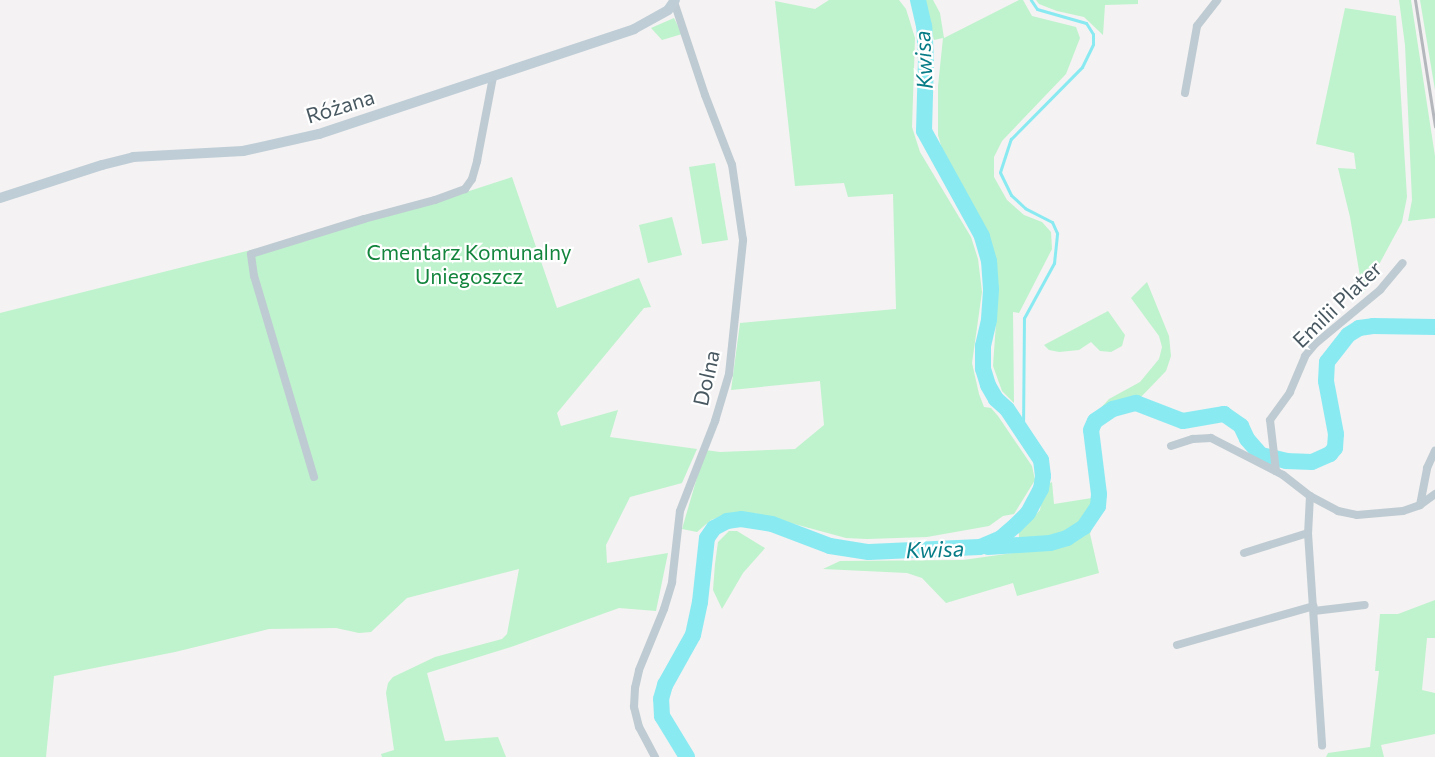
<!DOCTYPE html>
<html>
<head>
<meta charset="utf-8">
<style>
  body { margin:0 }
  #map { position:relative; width:1435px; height:757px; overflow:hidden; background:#f4f2f2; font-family:Commissioner,sans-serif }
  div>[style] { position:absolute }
  .green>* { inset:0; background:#bff3cd }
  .stream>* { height:3px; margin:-1.5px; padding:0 1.5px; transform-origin:1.5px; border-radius:1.5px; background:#8aeaf2 }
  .river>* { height:16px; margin:-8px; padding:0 8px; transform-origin:8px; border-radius:8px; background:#8aeaf2 }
  .street>* { height:8px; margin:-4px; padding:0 4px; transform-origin:4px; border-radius:4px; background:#bfcbd2 }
  .secondary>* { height:10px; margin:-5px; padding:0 5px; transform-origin:5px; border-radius:5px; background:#bfcdd6 }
  .rail>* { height:3px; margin:-1.5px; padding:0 1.5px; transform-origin:1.5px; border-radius:1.5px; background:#b4b8bd }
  span { translate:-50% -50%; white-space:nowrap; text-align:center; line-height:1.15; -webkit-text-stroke:4.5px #fff; paint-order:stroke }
  .street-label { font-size:21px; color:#485861 }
  .park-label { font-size:21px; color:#12843c }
  .water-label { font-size:22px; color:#077c87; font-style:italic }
</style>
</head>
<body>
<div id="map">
  <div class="green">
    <i style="clip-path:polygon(829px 0,899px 0,906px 9px,915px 38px,912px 127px,920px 152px,971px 237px,978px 259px,982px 292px,972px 363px,979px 394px,984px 407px,991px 408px,998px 416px,1032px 466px,1035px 480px,1014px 514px,1003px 516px,989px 526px,927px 537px,867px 539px,846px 538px,754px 513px,729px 513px,711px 520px,697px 532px,682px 529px,705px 450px,720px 452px,795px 449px,824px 425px,820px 381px,731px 390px,740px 323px,896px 309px,893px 194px,848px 197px,844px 183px,795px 186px,775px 1px,815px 9px)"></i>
    <i style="clip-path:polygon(923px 0,933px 0,940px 13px,944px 38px,1019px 0,1023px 0,1032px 16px,1076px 27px,1080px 38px,1066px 74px,1002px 141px,994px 157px,994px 177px,1007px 200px,1024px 215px,1042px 222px,1051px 232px,1052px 249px,1019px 313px,1013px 312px,1014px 403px,1002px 391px,993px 366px,998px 294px,992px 244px,972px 206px,949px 173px,938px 135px,938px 86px,943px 38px,934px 40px)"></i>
    <i style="clip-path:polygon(1036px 0,1138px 0,1138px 4px,1105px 5px,1103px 35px,1084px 17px,1057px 11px,1039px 4px)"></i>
    <i style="clip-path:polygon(1399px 0,1411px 0,1435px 156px,1435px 218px,1408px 221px,1412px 200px,1405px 45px)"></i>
    <i style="clip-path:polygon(1420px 0,1435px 0,1435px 90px)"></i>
    <i style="clip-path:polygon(1345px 8px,1396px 16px,1407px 197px,1402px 222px,1363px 294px,1350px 217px,1338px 168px,1356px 169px,1354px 153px,1316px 144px)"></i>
    <i style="clip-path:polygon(674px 18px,682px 34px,662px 40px,651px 28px)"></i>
    <i style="clip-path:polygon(715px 163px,728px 240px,702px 244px,689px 167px)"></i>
    <i style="clip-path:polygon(512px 177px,557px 308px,639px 278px,651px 307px,644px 308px,557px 413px,561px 426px,618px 410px,610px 437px,697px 449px,682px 483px,630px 497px,606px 545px,607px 563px,668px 553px,656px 611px,619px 608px,511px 647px,427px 673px,445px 741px,498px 737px,506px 757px,382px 757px,381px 754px,394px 750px,386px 693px,388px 683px,393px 677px,435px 657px,502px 639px,507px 634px,519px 569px,407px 598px,371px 632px,359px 633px,336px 628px,269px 629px,175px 652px,54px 676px,46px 757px,0 757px,0 313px,414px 209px)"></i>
    <i style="clip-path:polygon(672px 217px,682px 255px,648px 263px,639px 225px)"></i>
    <i style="clip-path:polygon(1147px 282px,1169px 336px,1171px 356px,1166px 371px,1140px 398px,1122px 401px,1095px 415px,1086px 424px,1109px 399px,1140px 382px,1159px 359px,1162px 347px,1159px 336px,1131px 298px)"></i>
    <i style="clip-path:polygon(1108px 311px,1125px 335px,1122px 346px,1111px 352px,1100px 351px,1091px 342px,1079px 350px,1059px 352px,1049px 350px,1044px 345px)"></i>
    <i style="clip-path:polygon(1088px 460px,1096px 490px,1095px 504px,1085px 520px,1079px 527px,1060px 536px,1039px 541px,1019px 542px,1019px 533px,1040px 510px,1045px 486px,1052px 482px,1054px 504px,1092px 498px)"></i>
    <i style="clip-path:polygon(1092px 527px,1090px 534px,1099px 573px,1017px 596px,1013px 583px,946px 603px,922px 578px,907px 573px,823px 569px,840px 561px,963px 560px,1054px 547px,1075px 541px)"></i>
    <i style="clip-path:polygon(729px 531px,737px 531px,765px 548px,743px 573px,722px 609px,713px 590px,715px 564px,718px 542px)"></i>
    <i style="clip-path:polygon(1435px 600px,1435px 638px,1427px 638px,1422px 690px,1435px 693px,1435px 734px,1381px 745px,1384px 757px,1326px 757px,1328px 753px,1370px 747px,1379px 671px,1375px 671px,1380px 614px,1398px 614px)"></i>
  </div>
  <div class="stream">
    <i style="left:1023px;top:431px;width:113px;rotate:-89.5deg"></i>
    <i style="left:1024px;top:318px;width:63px;rotate:-61.4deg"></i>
    <i style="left:1054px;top:263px;width:30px;rotate:-84deg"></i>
    <i style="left:1057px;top:233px;width:12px;rotate:-114deg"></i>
    <i style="left:1052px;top:222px;width:30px;rotate:-153deg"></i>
    <i style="left:1025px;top:208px;width:19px;rotate:-137deg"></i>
    <i style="left:1011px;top:195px;width:25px;rotate:-116deg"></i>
    <i style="left:1000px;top:172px;width:35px;rotate:-72deg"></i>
    <i style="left:1011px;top:139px;width:101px;rotate:-45.4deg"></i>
    <i style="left:1082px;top:67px;width:25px;rotate:-64deg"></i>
    <i style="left:1093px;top:44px;width:10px;rotate:-90deg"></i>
    <i style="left:1093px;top:34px;width:13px;rotate:-122deg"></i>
    <i style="left:1086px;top:23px;width:51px;rotate:-164.1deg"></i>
    <i style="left:1037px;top:9px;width:11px;rotate:-124deg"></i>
  </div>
  <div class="river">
    <i style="left:988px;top:547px;width:62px;rotate:-3.7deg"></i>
    <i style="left:1050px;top:543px;width:18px;rotate:-16deg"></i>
    <i style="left:1067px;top:538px;width:20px;rotate:-33deg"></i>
    <i style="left:1084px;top:527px;width:25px;rotate:-56deg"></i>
    <i style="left:1098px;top:506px;width:12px;rotate:-85deg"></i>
    <i style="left:1099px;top:494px;width:64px;rotate:-97.1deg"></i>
    <i style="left:1091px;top:430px;width:10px;rotate:-66deg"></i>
    <i style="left:1095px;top:421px;width:22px;rotate:-34deg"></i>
    <i style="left:1113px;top:409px;width:24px;rotate:-15deg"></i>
    <i style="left:1136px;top:403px;width:50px;rotate:21deg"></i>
    <i style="left:1183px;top:421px;width:42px;rotate:-9.7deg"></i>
    <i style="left:1224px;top:414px;width:21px;rotate:35deg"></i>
    <i style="left:1241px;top:426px;width:14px;rotate:65deg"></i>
    <i style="left:1247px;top:439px;width:21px;rotate:49deg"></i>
    <i style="left:1261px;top:455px;width:26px;rotate:13deg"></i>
    <i style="left:1286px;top:461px;width:26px;rotate:2deg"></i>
    <i style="left:1312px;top:462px;width:20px;rotate:-24deg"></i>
    <i style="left:1330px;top:454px;width:8px;rotate:-50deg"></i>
    <i style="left:1335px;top:448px;width:14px;rotate:-86deg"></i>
    <i style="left:1336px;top:434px;width:54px;rotate:-100.7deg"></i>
    <i style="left:1326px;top:381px;width:19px;rotate:-87deg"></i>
    <i style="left:1327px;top:362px;width:34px;rotate:-52deg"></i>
    <i style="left:1348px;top:335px;width:13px;rotate:-32deg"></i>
    <i style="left:1359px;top:328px;width:14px;rotate:-8deg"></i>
    <i style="left:1373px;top:326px;width:62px;rotate:0.9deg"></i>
    <i style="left:687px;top:757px;width:48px;rotate:-121.4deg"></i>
    <i style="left:662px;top:716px;width:17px;rotate:-93deg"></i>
    <i style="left:661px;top:699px;width:15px;rotate:-74deg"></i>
    <i style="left:665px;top:685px;width:57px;rotate:-60.8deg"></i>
    <i style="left:693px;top:635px;width:34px;rotate:-78deg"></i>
    <i style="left:700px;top:602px;width:64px;rotate:-83.8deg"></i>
    <i style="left:707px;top:538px;width:12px;rotate:-55deg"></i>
    <i style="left:714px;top:528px;width:15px;rotate:-28deg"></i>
    <i style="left:727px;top:521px;width:14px;rotate:-8deg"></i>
    <i style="left:741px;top:519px;width:31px;rotate:9deg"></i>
    <i style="left:772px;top:524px;width:62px;rotate:20.8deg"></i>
    <i style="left:830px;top:546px;width:39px;rotate:9deg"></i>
    <i style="left:869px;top:552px;width:111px;rotate:-2.6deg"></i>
    <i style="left:980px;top:547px;width:23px;rotate:-23deg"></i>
    <i style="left:1001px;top:538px;width:18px;rotate:-41deg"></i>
    <i style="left:1015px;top:526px;width:18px;rotate:-45deg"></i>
    <i style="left:1028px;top:513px;width:27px;rotate:-62deg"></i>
    <i style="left:1041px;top:489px;width:13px;rotate:-81deg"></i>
    <i style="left:1043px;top:476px;width:16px;rotate:-97deg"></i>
    <i style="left:1041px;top:460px;width:61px;rotate:-123.7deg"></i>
    <i style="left:1007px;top:409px;width:15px;rotate:-138deg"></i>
    <i style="left:996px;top:399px;width:16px;rotate:-120deg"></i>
    <i style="left:988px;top:385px;width:17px;rotate:-107deg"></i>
    <i style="left:983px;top:369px;width:23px;rotate:-90deg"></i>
    <i style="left:983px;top:346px;width:28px;rotate:-77deg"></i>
    <i style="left:989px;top:319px;width:30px;rotate:-86deg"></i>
    <i style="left:991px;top:289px;width:28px;rotate:-94deg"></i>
    <i style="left:989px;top:261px;width:26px;rotate:-106deg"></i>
    <i style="left:982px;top:236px;width:120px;rotate:-118.9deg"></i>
    <i style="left:924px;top:131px;width:71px;rotate:-88.4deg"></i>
    <i style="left:926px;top:60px;width:34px;rotate:-93deg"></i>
    <i style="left:924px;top:26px;width:27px;rotate:-103deg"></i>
  </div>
  <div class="street">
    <i style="left:1185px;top:93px;width:68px;rotate:-79.8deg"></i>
    <i style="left:1197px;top:26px;width:33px;rotate:-52deg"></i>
    <i style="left:1171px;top:446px;width:23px;rotate:-18deg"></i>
    <i style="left:1193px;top:439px;width:18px;rotate:-3deg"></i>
    <i style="left:1211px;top:438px;width:81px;rotate:27.2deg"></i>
    <i style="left:1283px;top:475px;width:34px;rotate:38deg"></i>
    <i style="left:1310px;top:496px;width:32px;rotate:28deg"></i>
    <i style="left:1338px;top:511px;width:19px;rotate:12deg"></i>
    <i style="left:1357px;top:515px;width:46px;rotate:-5deg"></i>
    <i style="left:1403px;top:511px;width:18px;rotate:-19deg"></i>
    <i style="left:1420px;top:505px;width:19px;rotate:-36deg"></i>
    <i style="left:1276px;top:471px;width:51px;rotate:-96.7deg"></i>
    <i style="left:1270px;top:420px;width:34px;rotate:-54deg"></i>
    <i style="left:1290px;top:392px;width:39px;rotate:-67deg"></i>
    <i style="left:1305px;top:356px;width:16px;rotate:-50deg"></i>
    <i style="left:1315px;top:344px;width:85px;rotate:-39.7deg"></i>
    <i style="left:1380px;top:290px;width:35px;rotate:-50deg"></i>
    <i style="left:314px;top:477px;width:210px;rotate:-106.6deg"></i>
    <i style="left:254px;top:276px;width:22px;rotate:-98deg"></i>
    <i style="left:251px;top:254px;width:118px;rotate:-17.2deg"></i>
    <i style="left:364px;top:219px;width:73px;rotate:-15deg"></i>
    <i style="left:435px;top:200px;width:32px;rotate:-20deg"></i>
    <i style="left:465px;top:189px;width:12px;rotate:-55deg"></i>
    <i style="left:472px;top:179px;width:19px;rotate:-74deg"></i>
    <i style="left:477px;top:161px;width:86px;rotate:-79.2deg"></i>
    <i style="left:1310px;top:496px;width:37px;rotate:93deg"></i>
    <i style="left:1308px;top:533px;width:213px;rotate:86.2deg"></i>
    <i style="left:1420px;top:505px;width:38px;rotate:-79deg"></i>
    <i style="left:1427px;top:468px;width:19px;rotate:-65deg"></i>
    <i style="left:1244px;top:553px;width:67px;rotate:-17.4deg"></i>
    <i style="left:1314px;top:611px;width:51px;rotate:-6.7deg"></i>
    <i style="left:1177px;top:645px;width:142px;rotate:-15.9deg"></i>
    <i style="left:655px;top:757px;width:34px;rotate:-118deg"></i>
    <i style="left:639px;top:727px;width:21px;rotate:-104deg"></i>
    <i style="left:634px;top:707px;width:19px;rotate:-87deg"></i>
    <i style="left:635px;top:688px;width:18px;rotate:-77deg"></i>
    <i style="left:639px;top:670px;width:66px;rotate:-67.7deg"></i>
    <i style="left:664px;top:609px;width:28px;rotate:-73deg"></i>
    <i style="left:672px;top:582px;width:71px;rotate:-83.6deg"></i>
    <i style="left:680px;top:511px;width:97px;rotate:-68.7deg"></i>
    <i style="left:715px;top:421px;width:49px;rotate:-73.4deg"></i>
    <i style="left:729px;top:374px;width:135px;rotate:-84deg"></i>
    <i style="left:743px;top:240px;width:76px;rotate:-98.3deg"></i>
    <i style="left:732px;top:165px;width:75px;rotate:-111.1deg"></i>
    <i style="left:705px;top:95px;width:98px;rotate:-108.4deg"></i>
  </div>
  <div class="secondary">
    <i style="left:0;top:198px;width:107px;rotate:-17.9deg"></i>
    <i style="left:102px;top:165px;width:32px;rotate:-14deg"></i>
    <i style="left:133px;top:157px;width:110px;rotate:-3.1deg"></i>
    <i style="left:243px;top:151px;width:78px;rotate:-12.6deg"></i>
    <i style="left:319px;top:134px;width:332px;rotate:-18.4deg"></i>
    <i style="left:634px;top:29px;width:39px;rotate:-29deg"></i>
    <i style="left:668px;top:10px;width:12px;rotate:-55deg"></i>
  </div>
  <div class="rail">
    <i style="left:1415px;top:0;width:128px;rotate:81deg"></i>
  </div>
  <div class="street-label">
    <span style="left:340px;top:106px;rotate:-17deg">Różana</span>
    <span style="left:1337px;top:304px;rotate:-44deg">Emilii Plater</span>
    <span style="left:706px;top:378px;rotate:-77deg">Dolna</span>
  </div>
  <div class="park-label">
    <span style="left:469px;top:264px">Cmentarz Komunalny<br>Uniegoszcz</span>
  </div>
  <div class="water-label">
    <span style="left:923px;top:60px;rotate:-93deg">Kwisa</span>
    <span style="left:935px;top:549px;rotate:-2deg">Kwisa</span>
  </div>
</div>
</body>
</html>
